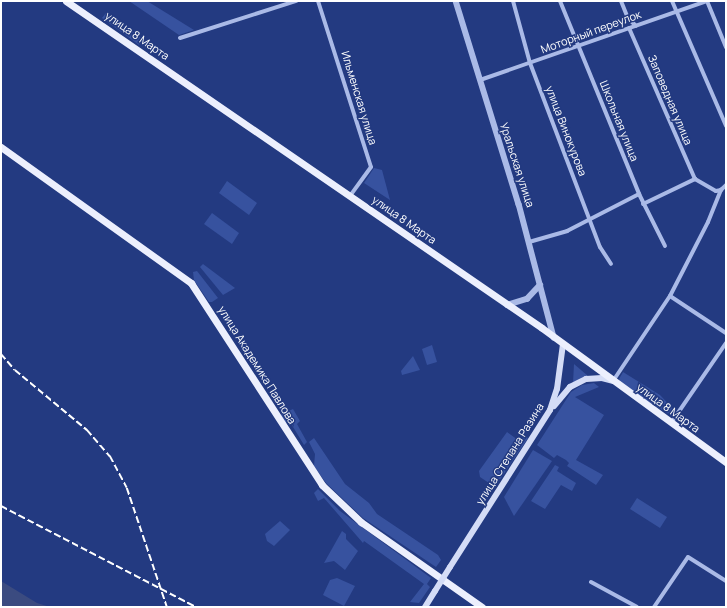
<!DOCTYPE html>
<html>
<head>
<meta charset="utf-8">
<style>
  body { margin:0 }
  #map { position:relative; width:727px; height:608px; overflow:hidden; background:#233a81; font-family:Manrope,sans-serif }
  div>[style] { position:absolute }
  .green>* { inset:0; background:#37529f }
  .water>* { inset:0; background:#3b4b80 }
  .minor>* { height:4px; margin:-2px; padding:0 2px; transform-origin:2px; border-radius:2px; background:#aabae7 }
  .tertiary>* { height:5.5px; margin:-2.75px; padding:0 2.75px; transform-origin:2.75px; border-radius:2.75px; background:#aabae7 }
  .secondary>* { height:6px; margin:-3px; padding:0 3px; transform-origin:3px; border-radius:3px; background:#d4dcf6 }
  .primary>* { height:7px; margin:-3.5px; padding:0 3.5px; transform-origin:3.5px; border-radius:3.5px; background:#eceffd }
  .rail>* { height:1.5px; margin-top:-0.75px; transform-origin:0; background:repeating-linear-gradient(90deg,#fff 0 7px,transparent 0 10px) }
  .secondary-bridge>* { height:6px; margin:-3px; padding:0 3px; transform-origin:3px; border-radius:3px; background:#d4dcf6 }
  span { translate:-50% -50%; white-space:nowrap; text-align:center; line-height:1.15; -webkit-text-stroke:3px #233a81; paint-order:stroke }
  .street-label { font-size:11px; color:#fff }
  .frame { position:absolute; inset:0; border:2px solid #fff; pointer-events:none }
</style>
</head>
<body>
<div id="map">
  <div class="green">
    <i style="clip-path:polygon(129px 1px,147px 1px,194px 30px,179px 35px)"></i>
    <i style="clip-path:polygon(106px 13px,143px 39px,139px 45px,102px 18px)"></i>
    <i style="clip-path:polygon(374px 168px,382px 170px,390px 200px,364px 183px)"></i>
    <i style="clip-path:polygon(227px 181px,257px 203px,249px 215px,219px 193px)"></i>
    <i style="clip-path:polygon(212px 213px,239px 233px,232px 244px,204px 224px)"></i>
    <i style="clip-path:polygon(203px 264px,235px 288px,223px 295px,200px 267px)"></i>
    <i style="clip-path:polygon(197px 271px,218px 298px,212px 302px,209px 302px,194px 280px,193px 272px)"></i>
    <i style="clip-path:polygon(432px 345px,437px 362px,427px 365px,422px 349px)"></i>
    <i style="clip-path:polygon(413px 356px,420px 370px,402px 375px,401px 371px)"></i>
    <i style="clip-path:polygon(574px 364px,588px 376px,573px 383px)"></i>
    <i style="clip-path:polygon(623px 372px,660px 395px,676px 412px,672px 416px,621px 385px,619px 379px)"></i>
    <i style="clip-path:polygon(594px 383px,599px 387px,575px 397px,604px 415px,576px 460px,603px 475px,596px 485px,567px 466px,569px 463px,566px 460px,557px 455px,554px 458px,537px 445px,571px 392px,582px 385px)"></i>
    <i style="clip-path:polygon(293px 409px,300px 421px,297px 424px,307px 442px,304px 445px,290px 422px,286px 423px,280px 415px)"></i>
    <i style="clip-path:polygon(507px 432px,518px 440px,523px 434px,528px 438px,495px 487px,480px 477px,479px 471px)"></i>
    <i style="clip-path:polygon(314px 438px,345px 484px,369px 503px,377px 514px,438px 555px,441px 560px,436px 567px,363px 518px,326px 483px,314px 466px,315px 454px,309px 442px)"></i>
    <i style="clip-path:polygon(533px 450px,552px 461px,514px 516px,504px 497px)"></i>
    <i style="clip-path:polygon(555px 465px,559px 467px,557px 471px,576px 483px,572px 491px,561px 485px,545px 509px,531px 501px)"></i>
    <i style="clip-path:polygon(318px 489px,340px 511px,431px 578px,427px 584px,430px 587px,419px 603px,410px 602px,424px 584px,364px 541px,363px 543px,324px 498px,318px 501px,314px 493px)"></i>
    <i style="clip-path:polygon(637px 498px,667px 517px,660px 528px,630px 509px)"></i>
    <i style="clip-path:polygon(280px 521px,290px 530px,274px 546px,267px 541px,265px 534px)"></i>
    <i style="clip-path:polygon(342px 531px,346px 534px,346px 539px,358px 551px,345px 570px,334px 561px,324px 563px)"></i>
    <i style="clip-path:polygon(337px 578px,355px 586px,344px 606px,323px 595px,330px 580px)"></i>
  </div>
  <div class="water">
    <i style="clip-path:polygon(1px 581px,37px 603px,50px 607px,1px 607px)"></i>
  </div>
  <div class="minor">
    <i style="left:318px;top:1px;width:174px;rotate:72.3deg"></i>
    <i style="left:371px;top:167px;width:36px;rotate:126deg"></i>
    <i style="left:513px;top:1px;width:64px;rotate:74.7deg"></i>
    <i style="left:530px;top:63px;width:197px;rotate:69.2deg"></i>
    <i style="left:600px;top:247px;width:20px;rotate:57deg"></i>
    <i style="left:560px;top:1px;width:209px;rotate:67.7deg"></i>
    <i style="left:639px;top:194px;width:58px;rotate:63.4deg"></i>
    <i style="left:621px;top:1px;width:18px;rotate:68deg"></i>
    <i style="left:628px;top:18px;width:11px;rotate:45deg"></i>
    <i style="left:672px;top:1px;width:136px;rotate:66.6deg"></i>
    <i style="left:629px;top:28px;width:165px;rotate:66.4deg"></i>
    <i style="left:180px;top:38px;width:122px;rotate:-17.7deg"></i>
    <i style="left:480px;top:80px;width:240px;rotate:-19.2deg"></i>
    <i style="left:707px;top:1px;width:50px;rotate:67.6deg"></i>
    <i style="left:695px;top:179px;width:24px;rotate:30deg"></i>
    <i style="left:716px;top:191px;width:5px;rotate:-11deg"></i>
    <i style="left:643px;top:204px;width:58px;rotate:-25.7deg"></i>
    <i style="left:529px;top:242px;width:40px;rotate:-16deg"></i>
    <i style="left:567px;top:231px;width:81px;rotate:-27.2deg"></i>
    <i style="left:670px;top:296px;width:67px;rotate:33.5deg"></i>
    <i style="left:613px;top:381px;width:102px;rotate:-56.2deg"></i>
    <i style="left:670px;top:296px;width:83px;rotate:-62.8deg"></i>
    <i style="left:708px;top:222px;width:35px;rotate:-68deg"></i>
    <i style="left:721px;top:190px;width:7px;rotate:-45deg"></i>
    <i style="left:671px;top:423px;width:97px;rotate:-55.5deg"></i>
    <i style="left:591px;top:582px;width:52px;rotate:28.5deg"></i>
    <i style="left:654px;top:607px;width:60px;rotate:-55.8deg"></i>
    <i style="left:688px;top:557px;width:45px;rotate:32.3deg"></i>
  </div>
  <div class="tertiary">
    <i style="left:456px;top:1px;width:213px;rotate:72.8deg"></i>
    <i style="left:519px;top:204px;width:138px;rotate:75.3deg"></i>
    <i style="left:507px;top:305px;width:21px;rotate:-17deg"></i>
    <i style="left:527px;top:299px;width:19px;rotate:-47deg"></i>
  </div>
  <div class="secondary">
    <i style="left:554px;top:406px;width:25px;rotate:-50deg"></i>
    <i style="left:570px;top:387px;width:18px;rotate:-27deg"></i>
    <i style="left:586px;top:379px;width:16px;rotate:-4deg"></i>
    <i style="left:602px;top:378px;width:11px;rotate:15deg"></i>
    <i style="left:450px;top:567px;width:186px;rotate:-57.5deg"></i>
    <i style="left:550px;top:410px;width:22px;rotate:-72deg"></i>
    <i style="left:557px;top:389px;width:45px;rotate:-82.4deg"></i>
    <i style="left:425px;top:607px;width:19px;rotate:-58deg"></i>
  </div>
  <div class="primary">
    <i style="left:66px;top:1px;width:577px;rotate:34.49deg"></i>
    <i style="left:542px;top:328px;width:228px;rotate:36.1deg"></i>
    <i style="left:1px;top:147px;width:234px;rotate:35.6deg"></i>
    <i style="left:191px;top:283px;width:241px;rotate:57deg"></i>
    <i style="left:322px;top:485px;width:54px;rotate:43.5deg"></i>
    <i style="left:361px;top:522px;width:148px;rotate:35.1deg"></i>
  </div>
  <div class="rail">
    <i style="left:1px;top:354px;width:21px;rotate:49deg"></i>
    <i style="left:15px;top:370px;width:94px;rotate:39.8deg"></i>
    <i style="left:87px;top:430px;width:35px;rotate:49deg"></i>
    <i style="left:110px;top:456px;width:36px;rotate:62deg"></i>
    <i style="left:127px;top:488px;width:126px;rotate:71.4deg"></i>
    <i style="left:1px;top:506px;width:220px;rotate:27.4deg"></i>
  </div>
  <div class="secondary-bridge">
    <i style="left:435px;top:591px;width:28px;rotate:-58deg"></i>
  </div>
  <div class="street-label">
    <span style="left:591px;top:32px;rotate:-20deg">Моторный переулок</span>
    <span style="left:137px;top:36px;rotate:35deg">улица 8 Марта</span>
    <span style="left:359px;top:98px;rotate:73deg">Ильменская улица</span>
    <span style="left:670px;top:100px;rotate:67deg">Заповедная улица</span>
    <span style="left:619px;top:121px;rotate:68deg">Школьная улица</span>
    <span style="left:566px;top:131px;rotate:69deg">улица Винокурова</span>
    <span style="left:517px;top:165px;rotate:72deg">Уральская улица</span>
    <span style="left:404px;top:220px;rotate:35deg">улица 8 Марта</span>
    <span style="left:257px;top:365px;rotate:58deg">улица Академика Павлова</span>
    <span style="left:668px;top:408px;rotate:36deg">улица 8 Марта</span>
    <span style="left:510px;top:454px;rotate:-58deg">улица Степана Разина</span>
  </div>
  <div class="frame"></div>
</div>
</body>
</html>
